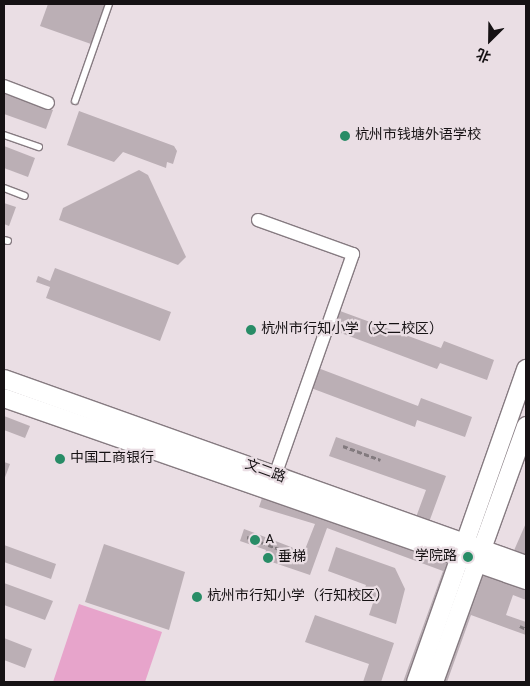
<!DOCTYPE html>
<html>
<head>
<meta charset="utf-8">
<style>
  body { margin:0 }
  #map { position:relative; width:530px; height:686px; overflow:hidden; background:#eadee4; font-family:Overpass,"Noto Sans SC",sans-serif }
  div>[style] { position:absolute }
  .green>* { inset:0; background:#e7a4cb }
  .building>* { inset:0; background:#bbafb5 }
  .path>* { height:2.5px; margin-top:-1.25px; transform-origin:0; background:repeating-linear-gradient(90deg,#827a7e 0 5px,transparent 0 7.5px) }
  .roads { filter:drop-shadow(1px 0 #867b81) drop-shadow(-1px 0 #867b81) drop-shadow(0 1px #867b81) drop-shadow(0 -1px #867b81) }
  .service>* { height:6px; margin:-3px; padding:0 3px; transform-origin:3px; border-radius:3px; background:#fff }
  .minor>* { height:12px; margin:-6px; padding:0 6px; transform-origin:6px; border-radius:6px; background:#fff }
  .secondary>* { height:18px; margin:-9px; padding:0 9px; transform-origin:9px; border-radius:9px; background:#fff }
  .dots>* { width:14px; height:14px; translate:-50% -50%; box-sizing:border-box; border:2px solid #eadee4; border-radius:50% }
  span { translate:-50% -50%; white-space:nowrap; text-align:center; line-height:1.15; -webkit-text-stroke:4.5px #eadee4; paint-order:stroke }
  .poi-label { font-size:14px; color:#161214 }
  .left { translate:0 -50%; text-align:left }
  .right { translate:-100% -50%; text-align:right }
  .street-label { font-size:14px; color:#161214 }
  .frame { position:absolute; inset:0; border:5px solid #161214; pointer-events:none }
  .north { position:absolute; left:465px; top:15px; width:50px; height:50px; -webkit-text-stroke:4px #eadee4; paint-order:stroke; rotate:203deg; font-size:14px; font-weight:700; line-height:20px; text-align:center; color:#161214 }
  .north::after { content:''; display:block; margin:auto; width:18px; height:22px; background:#161214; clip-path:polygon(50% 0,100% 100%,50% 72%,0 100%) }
</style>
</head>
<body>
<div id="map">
  <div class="green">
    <i style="clip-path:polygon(79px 604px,162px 632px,145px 682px,53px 682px)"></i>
  </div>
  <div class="building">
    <i style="clip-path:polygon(48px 4px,106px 4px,91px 44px,40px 26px)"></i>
    <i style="clip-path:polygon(4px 93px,53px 110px,46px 129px,4px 114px)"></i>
    <i style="clip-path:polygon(79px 111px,174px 146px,177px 151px,173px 164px,167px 162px,166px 168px,123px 152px,114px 162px,67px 145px)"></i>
    <i style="clip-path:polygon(4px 146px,35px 158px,28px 177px,4px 168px)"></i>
    <i style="clip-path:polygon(139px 170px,148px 175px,186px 257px,178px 265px,59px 220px,63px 208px)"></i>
    <i style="clip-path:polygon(4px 203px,16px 207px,9px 226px,4px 224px)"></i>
    <i style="clip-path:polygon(55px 268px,171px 312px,160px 341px,46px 298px,50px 287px,36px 282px,38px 276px,50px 281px)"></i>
    <i style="clip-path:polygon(340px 311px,441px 348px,444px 341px,494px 360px,487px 380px,440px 363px,437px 369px,333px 330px)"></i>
    <i style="clip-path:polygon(318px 368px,418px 406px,421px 398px,472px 417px,465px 437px,417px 420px,415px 427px,311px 388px)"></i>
    <i style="clip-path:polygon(4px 416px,30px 426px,25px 438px,4px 430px)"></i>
    <i style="clip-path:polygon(336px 437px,446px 476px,428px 525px,512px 555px,526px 523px,526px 600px,513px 595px,506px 615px,526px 622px,526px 635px,471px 615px,447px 682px,403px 682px,443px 571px,327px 528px,310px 575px,263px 559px,266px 550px,240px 541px,244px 529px,304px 552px,315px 524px,259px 507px,274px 463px,415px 520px,426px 490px,329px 456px)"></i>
    <i style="clip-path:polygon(4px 462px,10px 464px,4px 480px)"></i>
    <i style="clip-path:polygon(104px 544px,185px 572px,169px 630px,85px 602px)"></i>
    <i style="clip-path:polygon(4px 545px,56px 564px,51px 579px,4px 562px)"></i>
    <i style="clip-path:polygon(336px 547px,395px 568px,405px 589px,396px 624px,369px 615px,374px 600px,362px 596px,366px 585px,328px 571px)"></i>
    <i style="clip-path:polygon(4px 583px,53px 601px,45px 620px,4px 605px)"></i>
    <i style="clip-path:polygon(315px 615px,394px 643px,381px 682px,363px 682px,369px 664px,305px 642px)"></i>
    <i style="clip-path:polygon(4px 638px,32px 649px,25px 668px,4px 660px)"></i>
  </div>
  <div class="path">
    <i style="left:343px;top:446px;width:40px;rotate:20.2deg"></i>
    <i style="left:247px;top:537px;width:40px;rotate:20.2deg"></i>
    <i style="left:520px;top:626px;width:7px;rotate:27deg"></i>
  </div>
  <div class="roads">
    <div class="service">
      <i style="left:75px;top:101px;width:103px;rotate:-70.7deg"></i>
      <i style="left:4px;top:135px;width:37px;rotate:19deg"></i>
      <i style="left:4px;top:188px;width:22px;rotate:21deg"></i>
      <i style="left:4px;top:240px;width:4px;rotate:14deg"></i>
    </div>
    <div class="minor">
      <i style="left:4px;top:86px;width:47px;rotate:21.1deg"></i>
      <i style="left:258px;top:220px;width:101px;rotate:19.7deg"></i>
      <i style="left:353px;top:254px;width:234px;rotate:109.4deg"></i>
    </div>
    <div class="secondary">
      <i style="left:4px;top:379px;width:554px;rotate:19.61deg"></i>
      <i style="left:4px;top:398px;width:553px;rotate:19.22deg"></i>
      <i style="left:416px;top:682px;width:332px;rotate:-70.6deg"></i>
      <i style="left:434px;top:682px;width:272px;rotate:-70.2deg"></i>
    </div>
  </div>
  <div class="dots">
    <i style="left:345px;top:136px;background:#288c66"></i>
    <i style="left:251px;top:330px;background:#288c66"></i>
    <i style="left:60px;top:459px;background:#288c66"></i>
    <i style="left:255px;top:540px;background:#288c66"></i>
    <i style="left:468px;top:557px;background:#288c66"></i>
    <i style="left:268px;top:558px;background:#288c66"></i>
    <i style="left:197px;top:597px;background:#288c66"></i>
  </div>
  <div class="poi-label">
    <span class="left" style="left:355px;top:136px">杭州市钱塘外语学校</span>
    <span class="left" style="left:261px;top:330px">杭州市行知小学（文二校区）</span>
    <span class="left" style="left:70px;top:459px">中国工商银行</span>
    <span class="left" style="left:265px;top:540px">A</span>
    <span class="right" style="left:457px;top:557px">学院路</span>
    <span class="left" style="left:278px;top:558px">垂梯</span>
    <span class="left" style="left:207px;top:597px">杭州市行知小学（行知校区）</span>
  </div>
  <div class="street-label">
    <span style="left:265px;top:472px;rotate:20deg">文二路</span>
  </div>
  <div class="frame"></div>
  <div class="north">北</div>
</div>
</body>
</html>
